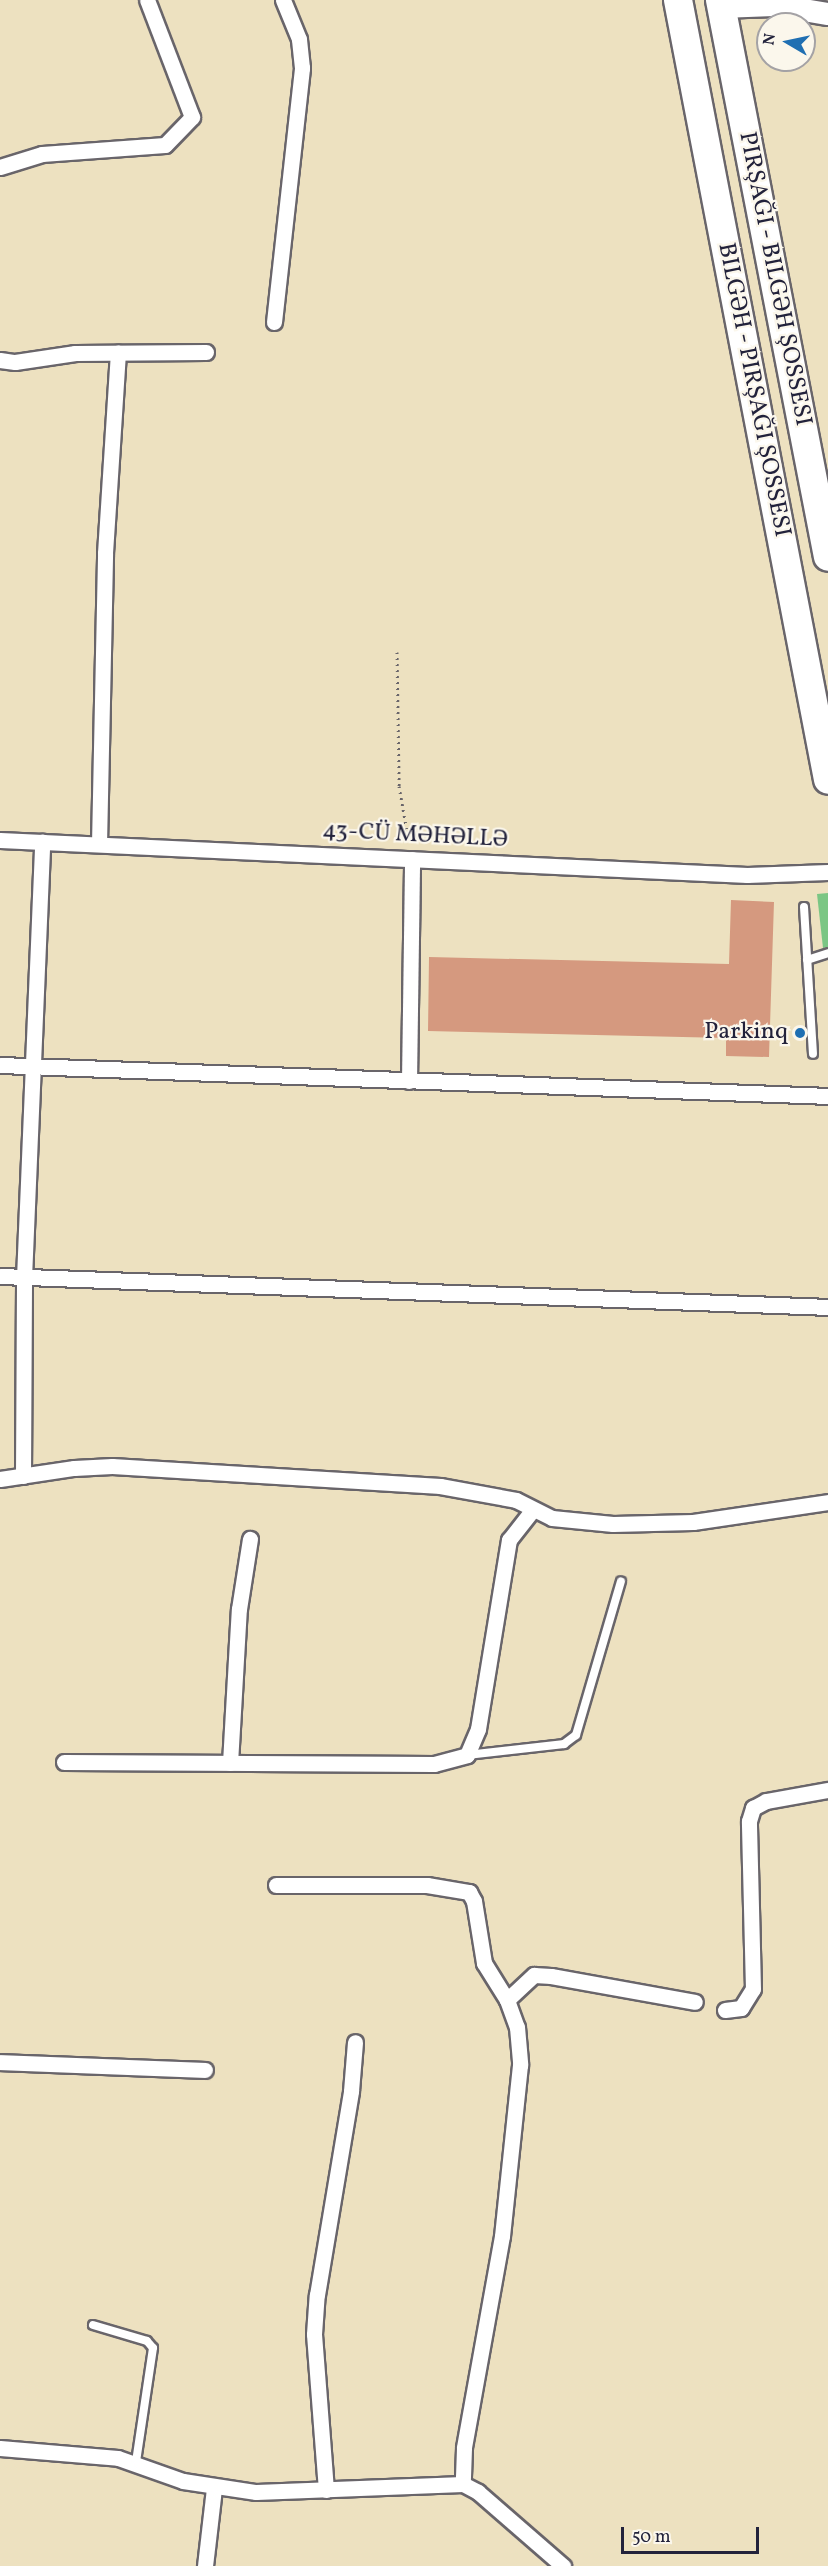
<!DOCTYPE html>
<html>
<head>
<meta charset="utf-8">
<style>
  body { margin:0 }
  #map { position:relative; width:828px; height:2566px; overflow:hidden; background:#ede1c0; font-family:Vollkorn,serif }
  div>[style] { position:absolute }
  .green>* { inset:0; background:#7bc684 }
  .building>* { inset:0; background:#d5997f }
  .path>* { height:3px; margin-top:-1.5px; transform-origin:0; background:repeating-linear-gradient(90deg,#69656a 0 1.5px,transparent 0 6px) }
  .roads { filter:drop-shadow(2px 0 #69656a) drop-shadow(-2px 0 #69656a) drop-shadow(0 2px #69656a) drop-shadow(0 -2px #69656a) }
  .lane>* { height:8px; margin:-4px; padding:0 4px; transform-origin:4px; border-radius:4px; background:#fff }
  .street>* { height:15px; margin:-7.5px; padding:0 7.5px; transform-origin:7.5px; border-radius:7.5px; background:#fff }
  .secondary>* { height:22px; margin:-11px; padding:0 11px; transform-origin:11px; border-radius:11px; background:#fff }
  .highway>* { height:28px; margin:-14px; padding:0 14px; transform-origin:14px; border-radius:14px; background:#fff }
  .dots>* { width:16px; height:16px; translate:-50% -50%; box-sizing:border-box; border:3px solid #fbf7ec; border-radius:50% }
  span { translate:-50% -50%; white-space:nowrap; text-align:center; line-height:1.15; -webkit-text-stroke:4.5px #fbf7ec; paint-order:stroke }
  .street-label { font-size:24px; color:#22223b }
  .poi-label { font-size:24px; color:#22223b }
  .right { translate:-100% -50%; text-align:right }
  .north { position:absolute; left:756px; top:12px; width:60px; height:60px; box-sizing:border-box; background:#fbf7ec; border:2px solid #a4a2a5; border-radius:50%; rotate:279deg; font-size:16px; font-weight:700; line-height:24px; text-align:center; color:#22223b }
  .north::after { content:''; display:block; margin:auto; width:21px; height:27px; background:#1f6fb2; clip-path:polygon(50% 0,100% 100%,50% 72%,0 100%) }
  .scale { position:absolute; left:621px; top:2527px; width:138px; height:27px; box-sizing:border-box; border:3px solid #22223b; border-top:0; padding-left:8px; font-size:18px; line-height:21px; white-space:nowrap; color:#22223b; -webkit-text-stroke:4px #fbf7ec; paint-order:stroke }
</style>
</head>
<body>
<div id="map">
  <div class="green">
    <i style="clip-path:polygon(828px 893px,828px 947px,823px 948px,817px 894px)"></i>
  </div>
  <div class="building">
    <i style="clip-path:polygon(731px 900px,774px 902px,769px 1057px,726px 1056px,726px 1038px,428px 1031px,429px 957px,729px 964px)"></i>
  </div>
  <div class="path">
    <i style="left:397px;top:652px;width:134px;rotate:89.1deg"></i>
    <i style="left:399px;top:786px;width:57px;rotate:79.9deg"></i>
  </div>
  <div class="roads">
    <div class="lane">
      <i style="left:804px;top:907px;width:147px;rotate:86.5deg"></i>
      <i style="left:807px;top:960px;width:22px;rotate:-18deg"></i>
      <i style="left:467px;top:1755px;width:98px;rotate:-6.5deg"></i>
      <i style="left:564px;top:1744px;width:15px;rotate:-37deg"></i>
      <i style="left:576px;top:1735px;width:160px;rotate:-73.7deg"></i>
      <i style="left:93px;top:2325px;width:56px;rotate:16.5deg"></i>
      <i style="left:147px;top:2341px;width:9px;rotate:49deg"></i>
      <i style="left:153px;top:2348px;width:115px;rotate:98.5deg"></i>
    </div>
    <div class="street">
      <i style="left:0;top:167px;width:44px;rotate:-17.2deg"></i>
      <i style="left:42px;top:154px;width:123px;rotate:-4.2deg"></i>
      <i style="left:165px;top:145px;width:39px;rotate:-46deg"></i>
      <i style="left:192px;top:117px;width:125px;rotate:-111deg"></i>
      <i style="left:274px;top:322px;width:256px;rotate:-83.7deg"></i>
      <i style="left:302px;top:68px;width:29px;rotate:-96deg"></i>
      <i style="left:299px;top:39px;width:42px;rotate:-112.3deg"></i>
      <i style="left:0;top:360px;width:15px;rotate:8deg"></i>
      <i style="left:15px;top:362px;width:61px;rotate:-8.5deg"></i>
      <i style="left:75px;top:353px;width:131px;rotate:-0.4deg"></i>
      <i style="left:0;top:840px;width:748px;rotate:2.68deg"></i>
      <i style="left:747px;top:875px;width:81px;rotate:-2.1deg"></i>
      <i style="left:99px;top:844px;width:291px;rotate:-88.8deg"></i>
      <i style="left:105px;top:553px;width:201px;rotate:-86.3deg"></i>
      <i style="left:0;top:1065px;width:829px;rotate:2.14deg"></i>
      <i style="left:409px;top:1081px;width:222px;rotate:-89.2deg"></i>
      <i style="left:0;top:1276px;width:829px;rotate:2.14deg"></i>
      <i style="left:23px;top:1476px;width:198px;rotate:-89.7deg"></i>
      <i style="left:24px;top:1278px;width:437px;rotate:-87.6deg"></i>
      <i style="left:0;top:1479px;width:75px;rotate:-8.5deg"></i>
      <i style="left:74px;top:1468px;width:38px;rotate:-3deg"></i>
      <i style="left:112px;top:1466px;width:329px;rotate:3.5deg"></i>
      <i style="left:440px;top:1486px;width:77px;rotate:10.4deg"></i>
      <i style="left:516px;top:1500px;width:40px;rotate:26.6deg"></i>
      <i style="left:552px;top:1518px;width:61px;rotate:5.6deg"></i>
      <i style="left:613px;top:1524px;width:80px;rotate:-1.4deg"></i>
      <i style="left:693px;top:1522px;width:136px;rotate:-8.4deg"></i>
      <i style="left:64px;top:1762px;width:370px;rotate:0.3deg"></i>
      <i style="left:434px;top:1764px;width:34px;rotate:-15deg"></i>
      <i style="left:467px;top:1755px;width:28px;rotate:-67deg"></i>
      <i style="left:478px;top:1729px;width:192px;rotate:-80.7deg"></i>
      <i style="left:509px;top:1540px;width:39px;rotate:-52deg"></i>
      <i style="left:230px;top:1763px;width:154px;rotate:-86.7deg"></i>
      <i style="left:239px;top:1609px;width:71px;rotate:-81.1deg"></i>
      <i style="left:276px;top:1885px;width:151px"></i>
      <i style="left:427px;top:1885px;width:43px;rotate:9.5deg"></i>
      <i style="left:469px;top:1892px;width:10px;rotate:61deg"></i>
      <i style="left:474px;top:1901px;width:63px;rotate:80.8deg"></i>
      <i style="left:484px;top:1963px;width:44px;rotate:58.1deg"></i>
      <i style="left:507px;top:2000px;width:29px;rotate:70deg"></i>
      <i style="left:517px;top:2027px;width:38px;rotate:85deg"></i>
      <i style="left:520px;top:2065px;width:172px;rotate:96deg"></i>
      <i style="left:502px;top:2236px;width:215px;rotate:100.2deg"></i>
      <i style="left:464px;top:2448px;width:36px;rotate:92deg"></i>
      <i style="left:507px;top:2000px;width:37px;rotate:-43deg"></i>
      <i style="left:534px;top:1975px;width:17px;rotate:3deg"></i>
      <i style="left:551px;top:1976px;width:146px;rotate:10.2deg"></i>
      <i style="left:725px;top:2010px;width:16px;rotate:-7deg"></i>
      <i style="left:741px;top:2008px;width:22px;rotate:-58deg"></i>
      <i style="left:753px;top:1989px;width:168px;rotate:-91.4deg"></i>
      <i style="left:749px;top:1821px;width:14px;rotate:-73deg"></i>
      <i style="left:753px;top:1808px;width:15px;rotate:-28deg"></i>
      <i style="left:766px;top:1801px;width:63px;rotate:-10.1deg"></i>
      <i style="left:0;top:2062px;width:205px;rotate:2.2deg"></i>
      <i style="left:0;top:2448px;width:118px;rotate:4.8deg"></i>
      <i style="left:118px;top:2458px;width:69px;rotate:19.5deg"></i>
      <i style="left:183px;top:2481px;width:74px;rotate:8.6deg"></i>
      <i style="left:256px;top:2492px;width:207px;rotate:-2.2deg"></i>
      <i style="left:463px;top:2484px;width:17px;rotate:28deg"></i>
      <i style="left:478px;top:2492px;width:113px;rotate:41deg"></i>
      <i style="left:326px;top:2490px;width:156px;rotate:-94.4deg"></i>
      <i style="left:314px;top:2334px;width:39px;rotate:-86deg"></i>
      <i style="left:317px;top:2295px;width:207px;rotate:-80.5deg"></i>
      <i style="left:351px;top:2091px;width:49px;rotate:-85.3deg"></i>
      <i style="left:205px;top:2566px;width:79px;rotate:-83.4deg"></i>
    </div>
    <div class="secondary">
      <i style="left:721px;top:7px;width:53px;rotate:-2.2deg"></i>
      <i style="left:774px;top:5px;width:55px;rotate:9.5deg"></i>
    </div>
    <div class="highway">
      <i style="left:678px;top:0;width:794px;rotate:79.11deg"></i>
      <i style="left:720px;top:0;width:567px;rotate:79.03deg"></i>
    </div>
  </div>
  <div class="dots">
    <i style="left:800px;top:1033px;background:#1f6fb2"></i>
  </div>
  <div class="street-label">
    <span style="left:774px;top:279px;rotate:79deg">PIRŞAĞI - BILGƏH ŞOSSESI</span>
    <span style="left:753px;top:390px;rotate:79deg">BILGƏH - PIRŞAĞI ŞOSSESI</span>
    <span style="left:415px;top:836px;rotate:3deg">43-CÜ MƏHƏLLƏ</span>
  </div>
  <div class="poi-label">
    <span class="right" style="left:788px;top:1033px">Parkinq</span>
  </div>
  <div class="north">N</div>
  <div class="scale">50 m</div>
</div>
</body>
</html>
